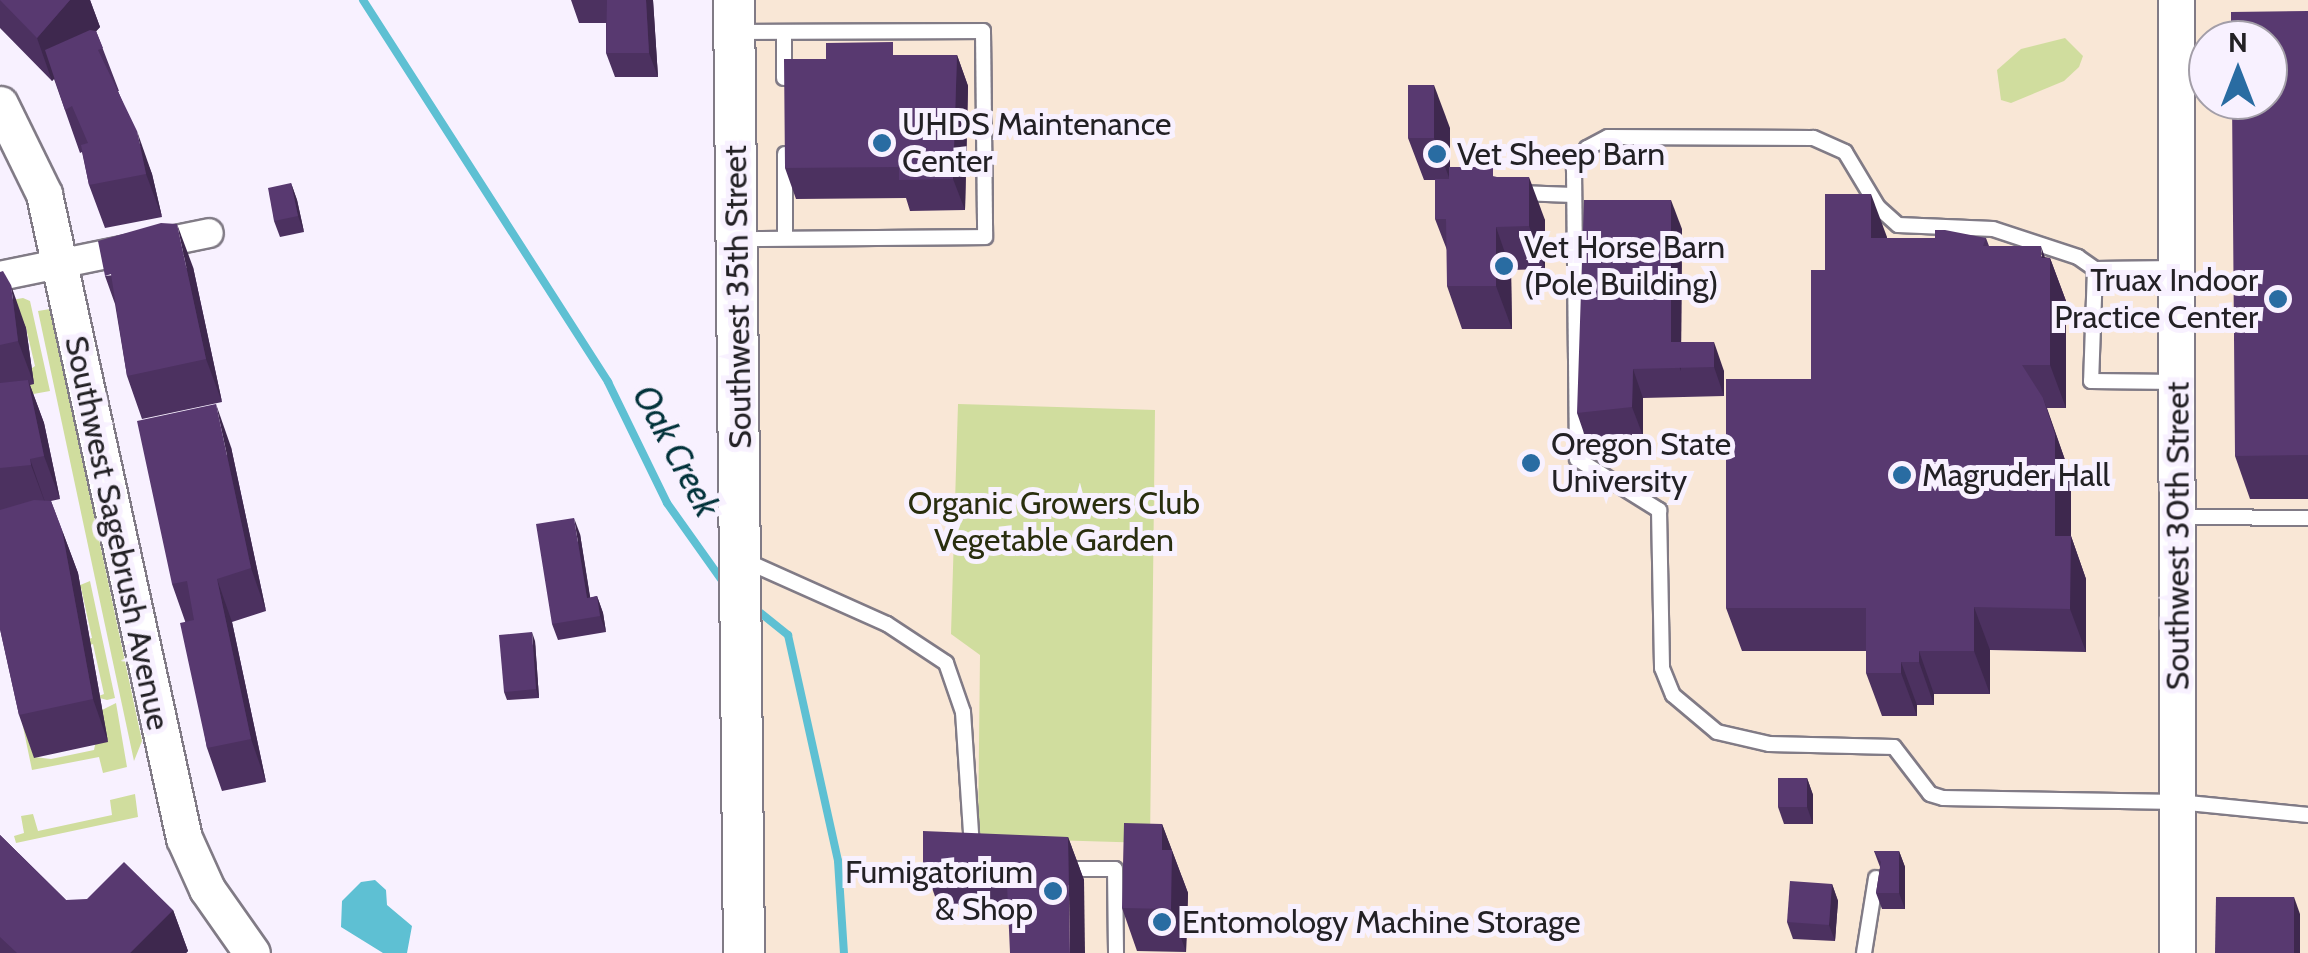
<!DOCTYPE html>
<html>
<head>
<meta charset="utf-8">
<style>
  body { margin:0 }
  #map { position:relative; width:2308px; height:953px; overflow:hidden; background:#f8f1ff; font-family:Cabin,sans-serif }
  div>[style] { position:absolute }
  .education>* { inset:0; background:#f9e7d6 }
  .green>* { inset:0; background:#d0dd9e }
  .water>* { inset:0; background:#5ec0d3 }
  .stream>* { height:8px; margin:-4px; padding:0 4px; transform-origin:4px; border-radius:4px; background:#5ec0d3 }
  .roads { filter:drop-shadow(2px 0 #817b86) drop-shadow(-2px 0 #817b86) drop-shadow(0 2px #817b86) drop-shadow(0 -2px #817b86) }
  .service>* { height:14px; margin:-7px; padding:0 7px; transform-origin:7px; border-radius:7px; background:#fff }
  .minor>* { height:28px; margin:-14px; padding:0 14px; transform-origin:14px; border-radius:14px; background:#fff }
  .tertiary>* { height:35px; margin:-17.5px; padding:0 17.5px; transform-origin:17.5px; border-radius:17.5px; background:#fff }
  .secondary>* { height:40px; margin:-20px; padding:0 20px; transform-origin:20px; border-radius:20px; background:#fff }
  .wall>* { inset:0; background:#4c3160 }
  .shaded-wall>* { inset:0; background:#3e284e }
  .building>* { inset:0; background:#583970 }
  .dots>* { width:28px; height:28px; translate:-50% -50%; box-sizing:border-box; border:5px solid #f8f1ff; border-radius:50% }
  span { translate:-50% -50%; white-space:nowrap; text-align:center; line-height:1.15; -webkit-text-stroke:10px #f8f1ff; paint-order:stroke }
  .poi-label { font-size:32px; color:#232125 }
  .left { translate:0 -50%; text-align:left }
  .right { translate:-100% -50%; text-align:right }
  .street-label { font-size:32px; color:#232125 }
  .park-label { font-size:32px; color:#292e0e }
  .water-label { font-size:35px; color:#01323a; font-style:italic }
  .north { position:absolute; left:2188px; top:20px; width:100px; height:100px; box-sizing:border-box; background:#f8f1ff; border:2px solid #a39ea8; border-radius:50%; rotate:0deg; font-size:28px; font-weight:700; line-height:40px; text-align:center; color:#232125 }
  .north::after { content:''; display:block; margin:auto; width:35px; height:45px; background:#296ca2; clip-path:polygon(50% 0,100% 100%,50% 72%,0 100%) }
</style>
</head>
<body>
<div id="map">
  <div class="education">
    <i style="clip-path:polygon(evenodd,749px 0,2308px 0,2308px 953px,759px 953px,749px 0,2208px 40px,2268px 40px,2268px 100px,2208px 100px,2208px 40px)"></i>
  </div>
  <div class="green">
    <i style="clip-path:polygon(2065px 38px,2083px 56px,2079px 67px,2064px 81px,2011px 103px,2001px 100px,1997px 70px,2021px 49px)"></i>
    <i style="clip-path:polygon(23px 298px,30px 301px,50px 391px,0 400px,0 391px,35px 366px,26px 328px,0 302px)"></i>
    <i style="clip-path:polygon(50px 309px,142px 741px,134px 761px,38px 311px)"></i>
    <i style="clip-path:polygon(958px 404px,1155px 410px,1150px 843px,978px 838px,980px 655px,951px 634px)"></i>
    <i style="clip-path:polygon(90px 581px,115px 698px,107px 700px,96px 697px,104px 694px,93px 644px,78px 648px,77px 642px,92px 638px,81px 588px,73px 588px)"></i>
    <i style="clip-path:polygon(116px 703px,127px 767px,103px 773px,99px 757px,32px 770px,22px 722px,34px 757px,51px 759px,94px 750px,102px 710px)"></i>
    <i style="clip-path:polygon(135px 794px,138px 817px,16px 843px,14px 836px,24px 833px,21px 816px,33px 814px,38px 831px,112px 815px,110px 800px)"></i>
  </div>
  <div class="water">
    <i style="clip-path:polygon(375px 880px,386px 890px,387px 905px,412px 926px,407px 953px,383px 953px,341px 927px,342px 901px,361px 882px)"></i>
  </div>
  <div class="stream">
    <i style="left:363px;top:0;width:454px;rotate:57.3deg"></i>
    <i style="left:608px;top:382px;width:135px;rotate:64deg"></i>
    <i style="left:667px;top:503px;width:102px;rotate:54.6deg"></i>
    <i style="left:753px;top:607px;width:45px;rotate:38.7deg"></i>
    <i style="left:788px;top:635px;width:231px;rotate:77.5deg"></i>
    <i style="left:838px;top:861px;width:92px;rotate:86.3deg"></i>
  </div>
  <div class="roads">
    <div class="service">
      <i style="left:735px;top:32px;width:248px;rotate:-0.2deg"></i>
      <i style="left:983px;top:31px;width:206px;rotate:89.4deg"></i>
      <i style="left:985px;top:237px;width:245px;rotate:179.5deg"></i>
      <i style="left:784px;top:32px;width:46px;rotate:90deg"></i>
      <i style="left:785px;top:154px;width:84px;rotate:90deg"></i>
      <i style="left:1519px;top:193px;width:54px;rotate:2.1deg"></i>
      <i style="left:2177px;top:268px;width:82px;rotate:179.3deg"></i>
      <i style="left:2095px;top:269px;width:21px;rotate:-145deg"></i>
      <i style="left:2078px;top:257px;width:89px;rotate:-161.8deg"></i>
      <i style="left:1993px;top:229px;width:95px;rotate:-177.6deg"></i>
      <i style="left:1898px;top:225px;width:27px;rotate:-138deg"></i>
      <i style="left:1878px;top:207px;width:64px;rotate:-121deg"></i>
      <i style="left:1845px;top:152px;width:35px;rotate:-156deg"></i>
      <i style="left:1813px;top:138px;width:205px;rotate:-179.7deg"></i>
      <i style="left:1608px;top:137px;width:24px;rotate:152deg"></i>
      <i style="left:1587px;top:148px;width:25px;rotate:122deg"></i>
      <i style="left:1574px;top:169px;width:290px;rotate:89.4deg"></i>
      <i style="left:1577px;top:459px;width:97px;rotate:31.9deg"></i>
      <i style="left:1659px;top:510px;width:158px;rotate:88.9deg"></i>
      <i style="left:1662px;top:668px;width:29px;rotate:68deg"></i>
      <i style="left:1673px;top:695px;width:57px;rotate:40.1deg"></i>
      <i style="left:1717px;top:732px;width:53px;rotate:13deg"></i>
      <i style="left:1769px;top:744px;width:125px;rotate:1.4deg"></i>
      <i style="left:1894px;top:747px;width:59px;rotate:52.5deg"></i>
      <i style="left:1930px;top:794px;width:14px;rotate:17deg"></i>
      <i style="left:1943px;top:798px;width:235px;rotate:1deg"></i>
      <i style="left:2178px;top:802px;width:131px;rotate:5.7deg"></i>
      <i style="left:2095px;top:269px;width:112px;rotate:92deg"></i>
      <i style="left:2091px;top:381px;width:87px;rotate:0.7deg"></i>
      <i style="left:2179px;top:517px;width:129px;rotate:0.4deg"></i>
      <i style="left:746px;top:561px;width:154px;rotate:24.1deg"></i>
      <i style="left:887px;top:624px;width:71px;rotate:33.5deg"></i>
      <i style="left:946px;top:663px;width:52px;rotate:70.9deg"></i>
      <i style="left:963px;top:712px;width:135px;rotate:86.2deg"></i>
      <i style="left:1063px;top:869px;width:52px"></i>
      <i style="left:1115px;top:869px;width:84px;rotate:89.3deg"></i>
      <i style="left:1864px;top:953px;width:76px;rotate:-80.9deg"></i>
    </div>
    <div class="minor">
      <i style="left:0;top:276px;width:213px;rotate:-11.6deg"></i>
    </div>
    <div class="tertiary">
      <i style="left:2176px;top:0;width:953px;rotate:89.94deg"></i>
      <i style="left:0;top:104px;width:100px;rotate:63.9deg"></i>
      <i style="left:44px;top:194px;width:659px;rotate:77.74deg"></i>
      <i style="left:184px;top:838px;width:56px;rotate:65.7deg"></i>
      <i style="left:207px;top:889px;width:78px;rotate:54.9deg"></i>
    </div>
    <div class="secondary">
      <i style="left:734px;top:0;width:953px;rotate:89.4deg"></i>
    </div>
  </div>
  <div class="wall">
    <i style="clip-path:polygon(0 0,90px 0,100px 27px,96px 31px,119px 91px,118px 91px,152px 174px,162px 217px,105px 228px,89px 185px,82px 152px,80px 153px,54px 79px,52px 81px,0 28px)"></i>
    <i style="clip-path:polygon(571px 0,653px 0,658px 77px,615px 77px,606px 53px,606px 23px,579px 23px)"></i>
    <i style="clip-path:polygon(2308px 11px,2308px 499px,2250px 499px,2235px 456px)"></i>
    <i style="clip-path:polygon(898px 55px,957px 55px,968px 86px,965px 210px,910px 211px,906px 198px,796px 199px,785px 168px,826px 59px)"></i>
    <i style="clip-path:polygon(1450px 128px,1450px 167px,1497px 177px,1545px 220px,1545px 269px,1511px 270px,1512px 329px,1462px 329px,1447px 286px,1447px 250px,1435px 219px,1435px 180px,1424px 180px,1408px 138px)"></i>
    <i style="clip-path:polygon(291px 183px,297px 200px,304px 232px,280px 237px,274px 221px)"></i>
    <i style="clip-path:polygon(1682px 229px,1681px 342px,1724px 371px,1724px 396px,1643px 398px,1643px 436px,1587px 442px,1577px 413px)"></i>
    <i style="clip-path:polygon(1887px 238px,1986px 238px,1989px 246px,2050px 258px,2066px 301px,2066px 408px,2047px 408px,2071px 477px,2071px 536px,2086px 579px,2086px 652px,1990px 650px,1990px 694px,1934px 694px,1934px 705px,1917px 705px,1917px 716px,1882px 716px,1866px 673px,1866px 651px,1742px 651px,1726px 608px,1811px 379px,1825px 270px)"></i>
    <i style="clip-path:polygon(193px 267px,222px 402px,142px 419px,127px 376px,115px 304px,105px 276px)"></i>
    <i style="clip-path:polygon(0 272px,26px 328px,34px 384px,30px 385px,44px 423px,60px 499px,51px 501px,78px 573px,108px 742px,34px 758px,19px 715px,0 629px)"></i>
    <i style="clip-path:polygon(231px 447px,266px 611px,232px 622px,266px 782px,222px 791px,207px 748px,185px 621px,172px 584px)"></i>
    <i style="clip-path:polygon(580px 534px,590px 598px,597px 596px,603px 613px,606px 632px,558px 640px,552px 624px)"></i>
    <i style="clip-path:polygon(535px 641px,539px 698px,507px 700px,504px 692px)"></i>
    <i style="clip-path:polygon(1807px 778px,1813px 795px,1813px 824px,1784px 824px,1778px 807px)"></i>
    <i style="clip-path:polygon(1162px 824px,1188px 893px,1186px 952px,1137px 951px,1122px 908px)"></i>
    <i style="clip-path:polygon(0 835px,66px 900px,173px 910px,188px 951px,186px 953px,0 953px)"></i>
    <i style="clip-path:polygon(1068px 837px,1084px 880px,1008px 905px,938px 905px,923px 862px)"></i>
    <i style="clip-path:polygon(1874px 851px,1899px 851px,1905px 867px,1905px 909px,1882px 909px,1876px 893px,1880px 867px)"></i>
    <i style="clip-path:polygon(1832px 884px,1838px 901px,1835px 941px,1793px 939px,1787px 922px)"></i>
  </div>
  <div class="shaded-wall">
    <i style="clip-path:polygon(70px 0,90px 0,100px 27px,52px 81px,37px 38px)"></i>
    <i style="clip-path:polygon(646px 0,653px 0,658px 77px,649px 53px)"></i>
    <i style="clip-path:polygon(957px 55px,968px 86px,965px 210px,953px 179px)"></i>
    <i style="clip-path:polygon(1434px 85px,1450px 128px,1450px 180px,1434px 138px)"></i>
    <i style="clip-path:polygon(137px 131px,152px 174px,162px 217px,146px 174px)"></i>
    <i style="clip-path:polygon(1529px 177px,1545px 220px,1545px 269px,1529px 226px)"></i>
    <i style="clip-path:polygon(291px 183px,297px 200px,304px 232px,298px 216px)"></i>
    <i style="clip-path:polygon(1871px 194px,1887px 237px,1887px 281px,1871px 238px)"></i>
    <i style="clip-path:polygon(1671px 200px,1682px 229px,1681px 371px,1671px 342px)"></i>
    <i style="clip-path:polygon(177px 224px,193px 267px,222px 402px,206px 359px)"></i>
    <i style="clip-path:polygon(1496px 227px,1511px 270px,1512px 329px,1496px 286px)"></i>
    <i style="clip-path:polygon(2041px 246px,2050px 272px,2050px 258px,2066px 301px,2066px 408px,2050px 365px)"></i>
    <i style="clip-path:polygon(11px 285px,26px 328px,34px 384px,18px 341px)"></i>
    <i style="clip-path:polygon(1714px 342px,1724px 371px,1724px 396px,1714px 367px)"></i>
    <i style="clip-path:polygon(1633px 369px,1643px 398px,1643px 436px,1632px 407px)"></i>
    <i style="clip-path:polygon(28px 380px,44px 423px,60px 499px,44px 456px)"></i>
    <i style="clip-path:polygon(2043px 398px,2071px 477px,2071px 557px,2071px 536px,2086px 579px,2086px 652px,2070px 609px,2055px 536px)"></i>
    <i style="clip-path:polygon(216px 404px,231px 447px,266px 611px,251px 568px)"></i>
    <i style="clip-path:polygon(30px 459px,45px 502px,47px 508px,31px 465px)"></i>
    <i style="clip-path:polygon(574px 518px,580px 534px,593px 615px,587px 598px)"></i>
    <i style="clip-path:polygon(62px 530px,78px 573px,108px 742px,93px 699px)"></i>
    <i style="clip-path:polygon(217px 579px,232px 622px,266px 782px,251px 739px)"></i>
    <i style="clip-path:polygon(597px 596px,603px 613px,606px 632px,600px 616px)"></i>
    <i style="clip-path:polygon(1974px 607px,1990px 650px,1990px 694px,1974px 651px)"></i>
    <i style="clip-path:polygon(532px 632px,535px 641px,539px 698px,536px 689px)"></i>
    <i style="clip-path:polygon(1919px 651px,1934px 694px,1934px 705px,1919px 662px)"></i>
    <i style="clip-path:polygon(1901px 662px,1917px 705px,1917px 716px,1901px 673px)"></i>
    <i style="clip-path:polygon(1807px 778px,1813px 795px,1813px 824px,1807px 807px)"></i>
    <i style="clip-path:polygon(1162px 824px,1188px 893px,1186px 952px,1171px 909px,1162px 850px)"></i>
    <i style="clip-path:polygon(1068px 837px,1084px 880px,1085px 953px,1070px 953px)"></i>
    <i style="clip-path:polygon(1899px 851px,1905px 867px,1905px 909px,1899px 893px)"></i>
    <i style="clip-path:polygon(1832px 884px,1838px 901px,1835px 941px,1829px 925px)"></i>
    <i style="clip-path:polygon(2294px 897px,2300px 914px,2300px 953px,2294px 953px)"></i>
    <i style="clip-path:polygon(173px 910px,188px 951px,186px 953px,130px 953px)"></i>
  </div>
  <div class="building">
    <i style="clip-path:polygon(0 0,70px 0,37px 38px)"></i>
    <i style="clip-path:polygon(607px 0,646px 0,649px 53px,606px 53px)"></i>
    <i style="clip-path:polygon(2308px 11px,2308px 455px,2235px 456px,2232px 100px,2268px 100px,2268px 40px,2231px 40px,2231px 12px)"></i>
    <i style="clip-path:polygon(90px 30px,96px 31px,103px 48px,98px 50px,137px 131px,146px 174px,89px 185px,81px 145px,88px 143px,72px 106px,65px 110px,45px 50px)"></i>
    <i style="clip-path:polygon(893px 42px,893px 55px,957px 55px,953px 179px,899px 180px,899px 167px,785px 168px,784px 59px,826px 59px,826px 43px)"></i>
    <i style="clip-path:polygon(1408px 85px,1434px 85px,1434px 138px,1408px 138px)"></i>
    <i style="clip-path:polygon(1449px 167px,1493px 167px,1493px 177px,1529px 177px,1529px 226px,1496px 227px,1496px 286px,1447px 286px,1446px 219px,1435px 219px,1435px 179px,1449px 179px)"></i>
    <i style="clip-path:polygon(291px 183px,298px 216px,274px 221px,268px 188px)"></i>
    <i style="clip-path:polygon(1825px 194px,1871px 194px,1871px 238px,1935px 238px,1935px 230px,1945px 230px,1986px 238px,1983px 246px,2041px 246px,2041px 258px,2050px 258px,2050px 365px,2022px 365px,2043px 398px,2055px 434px,2055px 536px,2071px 536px,2070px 609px,1974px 607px,1974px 651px,1919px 651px,1919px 662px,1901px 662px,1901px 673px,1866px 673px,1866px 608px,1726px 608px,1726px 379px,1811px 379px,1811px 270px,1825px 270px)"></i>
    <i style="clip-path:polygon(1584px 200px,1671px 200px,1671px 342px,1714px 342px,1714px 367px,1633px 369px,1632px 407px,1577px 413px)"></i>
    <i style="clip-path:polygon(161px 223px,177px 224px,206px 359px,127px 376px,111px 274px,105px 276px,98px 241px)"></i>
    <i style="clip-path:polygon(3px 271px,11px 285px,18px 341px,0 345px,0 272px)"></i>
    <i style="clip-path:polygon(28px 380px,44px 456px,30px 459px,31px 465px,0 468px,0 383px)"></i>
    <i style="clip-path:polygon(216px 404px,251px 568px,217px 579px,251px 739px,207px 748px,180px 623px,194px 620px,187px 581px,172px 584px,137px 421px)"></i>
    <i style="clip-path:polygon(34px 500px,51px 501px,62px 530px,93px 699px,19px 715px,0 629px,0 510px)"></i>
    <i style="clip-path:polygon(574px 518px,587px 598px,597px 596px,600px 616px,552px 624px,536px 524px)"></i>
    <i style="clip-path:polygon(532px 632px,536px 689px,504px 692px,499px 635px)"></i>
    <i style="clip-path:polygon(1778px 778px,1807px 778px,1807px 807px,1778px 807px)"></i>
    <i style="clip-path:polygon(1124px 823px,1162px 824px,1162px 850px,1172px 850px,1171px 909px,1122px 908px)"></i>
    <i style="clip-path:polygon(923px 831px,1068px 837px,1070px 953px,1010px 953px,1006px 862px,923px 862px)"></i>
    <i style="clip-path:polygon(0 835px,66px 900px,87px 899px,124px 862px,173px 910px,130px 953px,17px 953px,0 937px)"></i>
    <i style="clip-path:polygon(1874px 851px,1899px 851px,1899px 893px,1876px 893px,1881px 862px)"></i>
    <i style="clip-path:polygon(1790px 881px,1832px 884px,1829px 925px,1787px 922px)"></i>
    <i style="clip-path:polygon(2216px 897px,2294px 897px,2294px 953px,2215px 953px)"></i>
  </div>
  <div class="dots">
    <i style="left:882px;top:143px;background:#296ca2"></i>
    <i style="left:1437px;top:154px;background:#296ca2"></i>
    <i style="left:1504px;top:266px;background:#296ca2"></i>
    <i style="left:2278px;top:299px;background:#296ca2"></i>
    <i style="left:1531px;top:463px;background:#296ca2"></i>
    <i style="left:1902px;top:475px;background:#296ca2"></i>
    <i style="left:1053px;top:891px;background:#296ca2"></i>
    <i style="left:1162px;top:922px;background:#296ca2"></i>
  </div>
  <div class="poi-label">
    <span class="left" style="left:902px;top:143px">UHDS Maintenance<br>Center</span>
    <span class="left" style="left:1457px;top:154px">Vet Sheep Barn</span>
    <span class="left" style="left:1524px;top:266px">Vet Horse Barn<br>(Pole Building)</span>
    <span class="right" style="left:2258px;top:299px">Truax Indoor<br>Practice Center</span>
    <span class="left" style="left:1551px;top:463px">Oregon State<br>University</span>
    <span class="left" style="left:1922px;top:475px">Magruder Hall</span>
    <span class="right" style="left:1033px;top:891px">Fumigatorium<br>&amp; Shop</span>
    <span class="left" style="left:1182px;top:922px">Entomology Machine Storage</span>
  </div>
  <div class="street-label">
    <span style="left:738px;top:297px;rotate:-91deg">Southwest 35th Street</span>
    <span style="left:117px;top:533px;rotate:78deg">Southwest Sagebrush Avenue</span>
    <span style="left:2178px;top:536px;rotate:-90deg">Southwest 30th Street</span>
  </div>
  <div class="park-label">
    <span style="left:1054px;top:522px">Organic Growers Club<br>Vegetable Garden</span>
  </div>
  <div class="water-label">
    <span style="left:676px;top:451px;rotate:62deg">Oak Creek</span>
  </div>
  <div class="north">N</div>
</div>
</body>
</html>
